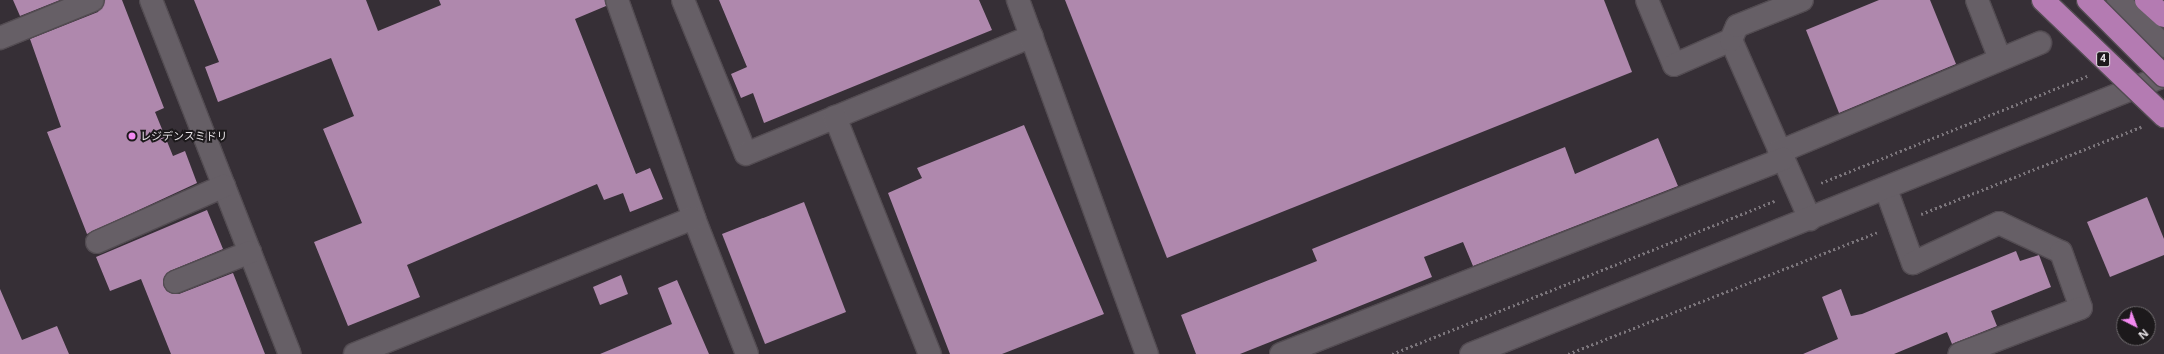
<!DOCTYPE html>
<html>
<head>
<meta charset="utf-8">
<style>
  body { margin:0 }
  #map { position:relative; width:2164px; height:354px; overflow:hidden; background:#362f36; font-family:"Open Sans","Noto Sans JP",sans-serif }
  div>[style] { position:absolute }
  .building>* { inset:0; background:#af88ad }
  .path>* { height:2.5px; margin-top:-1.25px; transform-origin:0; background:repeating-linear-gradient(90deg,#7c767c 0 2px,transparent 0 5px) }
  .roads { filter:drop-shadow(1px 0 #534c52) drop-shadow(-1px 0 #534c52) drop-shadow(0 1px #534c52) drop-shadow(0 -1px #534c52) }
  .minor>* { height:22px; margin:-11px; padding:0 11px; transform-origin:11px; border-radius:11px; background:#665f66 }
  .highway>* { height:22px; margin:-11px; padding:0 11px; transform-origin:11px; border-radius:11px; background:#b47bb2 }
  .bridges { filter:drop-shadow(1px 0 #534c52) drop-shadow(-1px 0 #534c52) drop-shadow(0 1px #534c52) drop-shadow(0 -1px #534c52) }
  .highway-bridge>* { height:22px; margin:-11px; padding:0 11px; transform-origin:11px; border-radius:11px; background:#b47bb2 }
  .dots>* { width:11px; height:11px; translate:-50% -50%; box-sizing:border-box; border:2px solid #1c191b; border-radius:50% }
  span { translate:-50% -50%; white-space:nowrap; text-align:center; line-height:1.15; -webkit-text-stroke:4px #1c191b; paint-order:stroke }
  .shield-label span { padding:1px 3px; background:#1c191b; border:1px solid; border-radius:3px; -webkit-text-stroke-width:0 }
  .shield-label { font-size:10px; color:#e8e4e8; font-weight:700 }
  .poi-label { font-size:11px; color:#e8e4e8 }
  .left { translate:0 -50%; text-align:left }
  .north { position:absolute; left:2116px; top:306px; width:40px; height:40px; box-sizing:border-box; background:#1c191b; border:1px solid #6e6a6d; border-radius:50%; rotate:138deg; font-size:11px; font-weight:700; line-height:16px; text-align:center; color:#e8e4e8 }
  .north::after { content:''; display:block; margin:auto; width:14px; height:18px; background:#f389f1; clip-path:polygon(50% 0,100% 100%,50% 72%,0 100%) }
</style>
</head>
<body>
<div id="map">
  <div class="building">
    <i style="clip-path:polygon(13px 0,60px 0,20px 16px)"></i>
    <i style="clip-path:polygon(105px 0,122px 0,164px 108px,155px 112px,173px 156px,185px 151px,197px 183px,87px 234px,47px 132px,61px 127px,30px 39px,98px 12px)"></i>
    <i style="clip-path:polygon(194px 0,366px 0,378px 31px,441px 5px,439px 0,605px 0,606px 6px,575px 19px,636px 174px,650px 168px,663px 199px,630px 212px,623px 193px,604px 200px,597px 184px,407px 265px,420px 297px,348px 326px,314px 242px,362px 223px,323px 129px,354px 116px,331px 58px,218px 102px,205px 67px,219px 62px)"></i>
    <i style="clip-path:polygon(719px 0,979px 0,992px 30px,764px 123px,753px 93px,741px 98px,731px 74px,747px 67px)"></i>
    <i style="clip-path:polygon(1065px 0,1604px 0,1632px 72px,1167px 258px)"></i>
    <i style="clip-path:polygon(1879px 0,1930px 0,1956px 64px,1839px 113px,1806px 30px)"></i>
    <i style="clip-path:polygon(1024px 125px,1104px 314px,1002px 354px,950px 354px,888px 193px,922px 178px,917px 168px)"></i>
    <i style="clip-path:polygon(1658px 138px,1678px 186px,1473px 266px,1463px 242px,1424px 257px,1432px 277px,1240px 354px,1196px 354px,1181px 315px,1317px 261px,1312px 249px,1565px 147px,1575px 174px)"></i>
    <i style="clip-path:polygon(2147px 197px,2164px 239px,2164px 255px,2110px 277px,2087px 222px)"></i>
    <i style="clip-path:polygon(804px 202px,846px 312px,765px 344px,722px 234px)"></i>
    <i style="clip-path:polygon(207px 210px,223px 249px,170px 271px,163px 280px,164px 287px,173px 294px,179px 294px,233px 273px,265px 354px,171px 354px,141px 279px,110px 291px,96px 257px)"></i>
    <i style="clip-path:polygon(2016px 251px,2020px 261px,2039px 255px,2051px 287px,1991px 311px,1997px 326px,1952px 344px,1947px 332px,1894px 354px,1803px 354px,1838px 339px,1822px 297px,1841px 289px,1851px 316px,1862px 314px)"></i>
    <i style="clip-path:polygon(621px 275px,628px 294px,600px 305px,593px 287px)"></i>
    <i style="clip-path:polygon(677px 280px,709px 354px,600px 354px,672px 324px,658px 288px)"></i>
    <i style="clip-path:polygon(0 289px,22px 340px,57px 326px,69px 354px,0 354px)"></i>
  </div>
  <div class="path">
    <i style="left:1821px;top:183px;width:287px;rotate:-21.9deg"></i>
    <i style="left:1921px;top:214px;width:237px;rotate:-21.6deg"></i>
    <i style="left:1392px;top:354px;width:412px;rotate:-21.8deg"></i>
    <i style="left:1568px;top:354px;width:332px;rotate:-21.5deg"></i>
  </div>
  <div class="roads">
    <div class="minor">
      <i style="left:151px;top:0;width:380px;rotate:68.6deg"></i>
      <i style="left:617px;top:0;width:231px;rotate:70.5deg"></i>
      <i style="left:694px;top:218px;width:146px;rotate:68.7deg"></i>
      <i style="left:683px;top:0;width:166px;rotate:67.8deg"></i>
      <i style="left:746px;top:154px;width:309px;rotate:-22.4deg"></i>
      <i style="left:1018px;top:0;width:377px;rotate:70deg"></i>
      <i style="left:1647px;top:0;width:70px;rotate:67.4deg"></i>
      <i style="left:1674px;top:65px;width:62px;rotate:-23.7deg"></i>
      <i style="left:1731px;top:40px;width:196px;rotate:66.2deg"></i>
      <i style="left:1977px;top:0;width:63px;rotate:68.7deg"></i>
      <i style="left:2118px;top:0;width:65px;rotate:45deg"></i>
      <i style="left:0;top:38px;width:100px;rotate:-22.2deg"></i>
      <i style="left:1731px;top:40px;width:15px;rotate:-67deg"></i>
      <i style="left:1737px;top:26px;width:70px;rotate:-21.8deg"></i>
      <i style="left:835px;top:117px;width:255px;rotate:68.2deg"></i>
      <i style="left:1779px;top:152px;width:283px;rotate:-22.7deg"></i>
      <i style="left:1886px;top:189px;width:79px;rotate:70deg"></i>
      <i style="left:1913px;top:263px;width:95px;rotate:-24.9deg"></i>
      <i style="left:1999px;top:223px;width:68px;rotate:25.1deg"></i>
      <i style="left:2061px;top:252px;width:59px;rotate:70.3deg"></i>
      <i style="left:2081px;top:308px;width:130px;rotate:159.3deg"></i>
      <i style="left:97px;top:242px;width:139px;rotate:-23.8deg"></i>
      <i style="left:175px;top:282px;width:81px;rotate:-21.8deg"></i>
      <i style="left:355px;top:354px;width:365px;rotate:-21.9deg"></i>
      <i style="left:1281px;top:354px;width:539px;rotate:-21.23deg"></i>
      <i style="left:1471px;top:354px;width:747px;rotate:-21.86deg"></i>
    </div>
    <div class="highway">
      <i style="left:2146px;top:0;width:24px;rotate:42deg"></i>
    </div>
  </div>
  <div class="bridges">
    <div class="highway-bridge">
      <i style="left:2043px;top:0;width:168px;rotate:43.8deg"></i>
      <i style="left:2088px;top:0;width:107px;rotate:45deg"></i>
    </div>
  </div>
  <div class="dots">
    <i style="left:132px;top:136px;background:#f389f1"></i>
  </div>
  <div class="shield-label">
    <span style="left:2103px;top:59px">4</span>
  </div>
  <div class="poi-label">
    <span class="left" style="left:140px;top:136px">レジデンスミドリ</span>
  </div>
  <div class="north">N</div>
</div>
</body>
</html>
